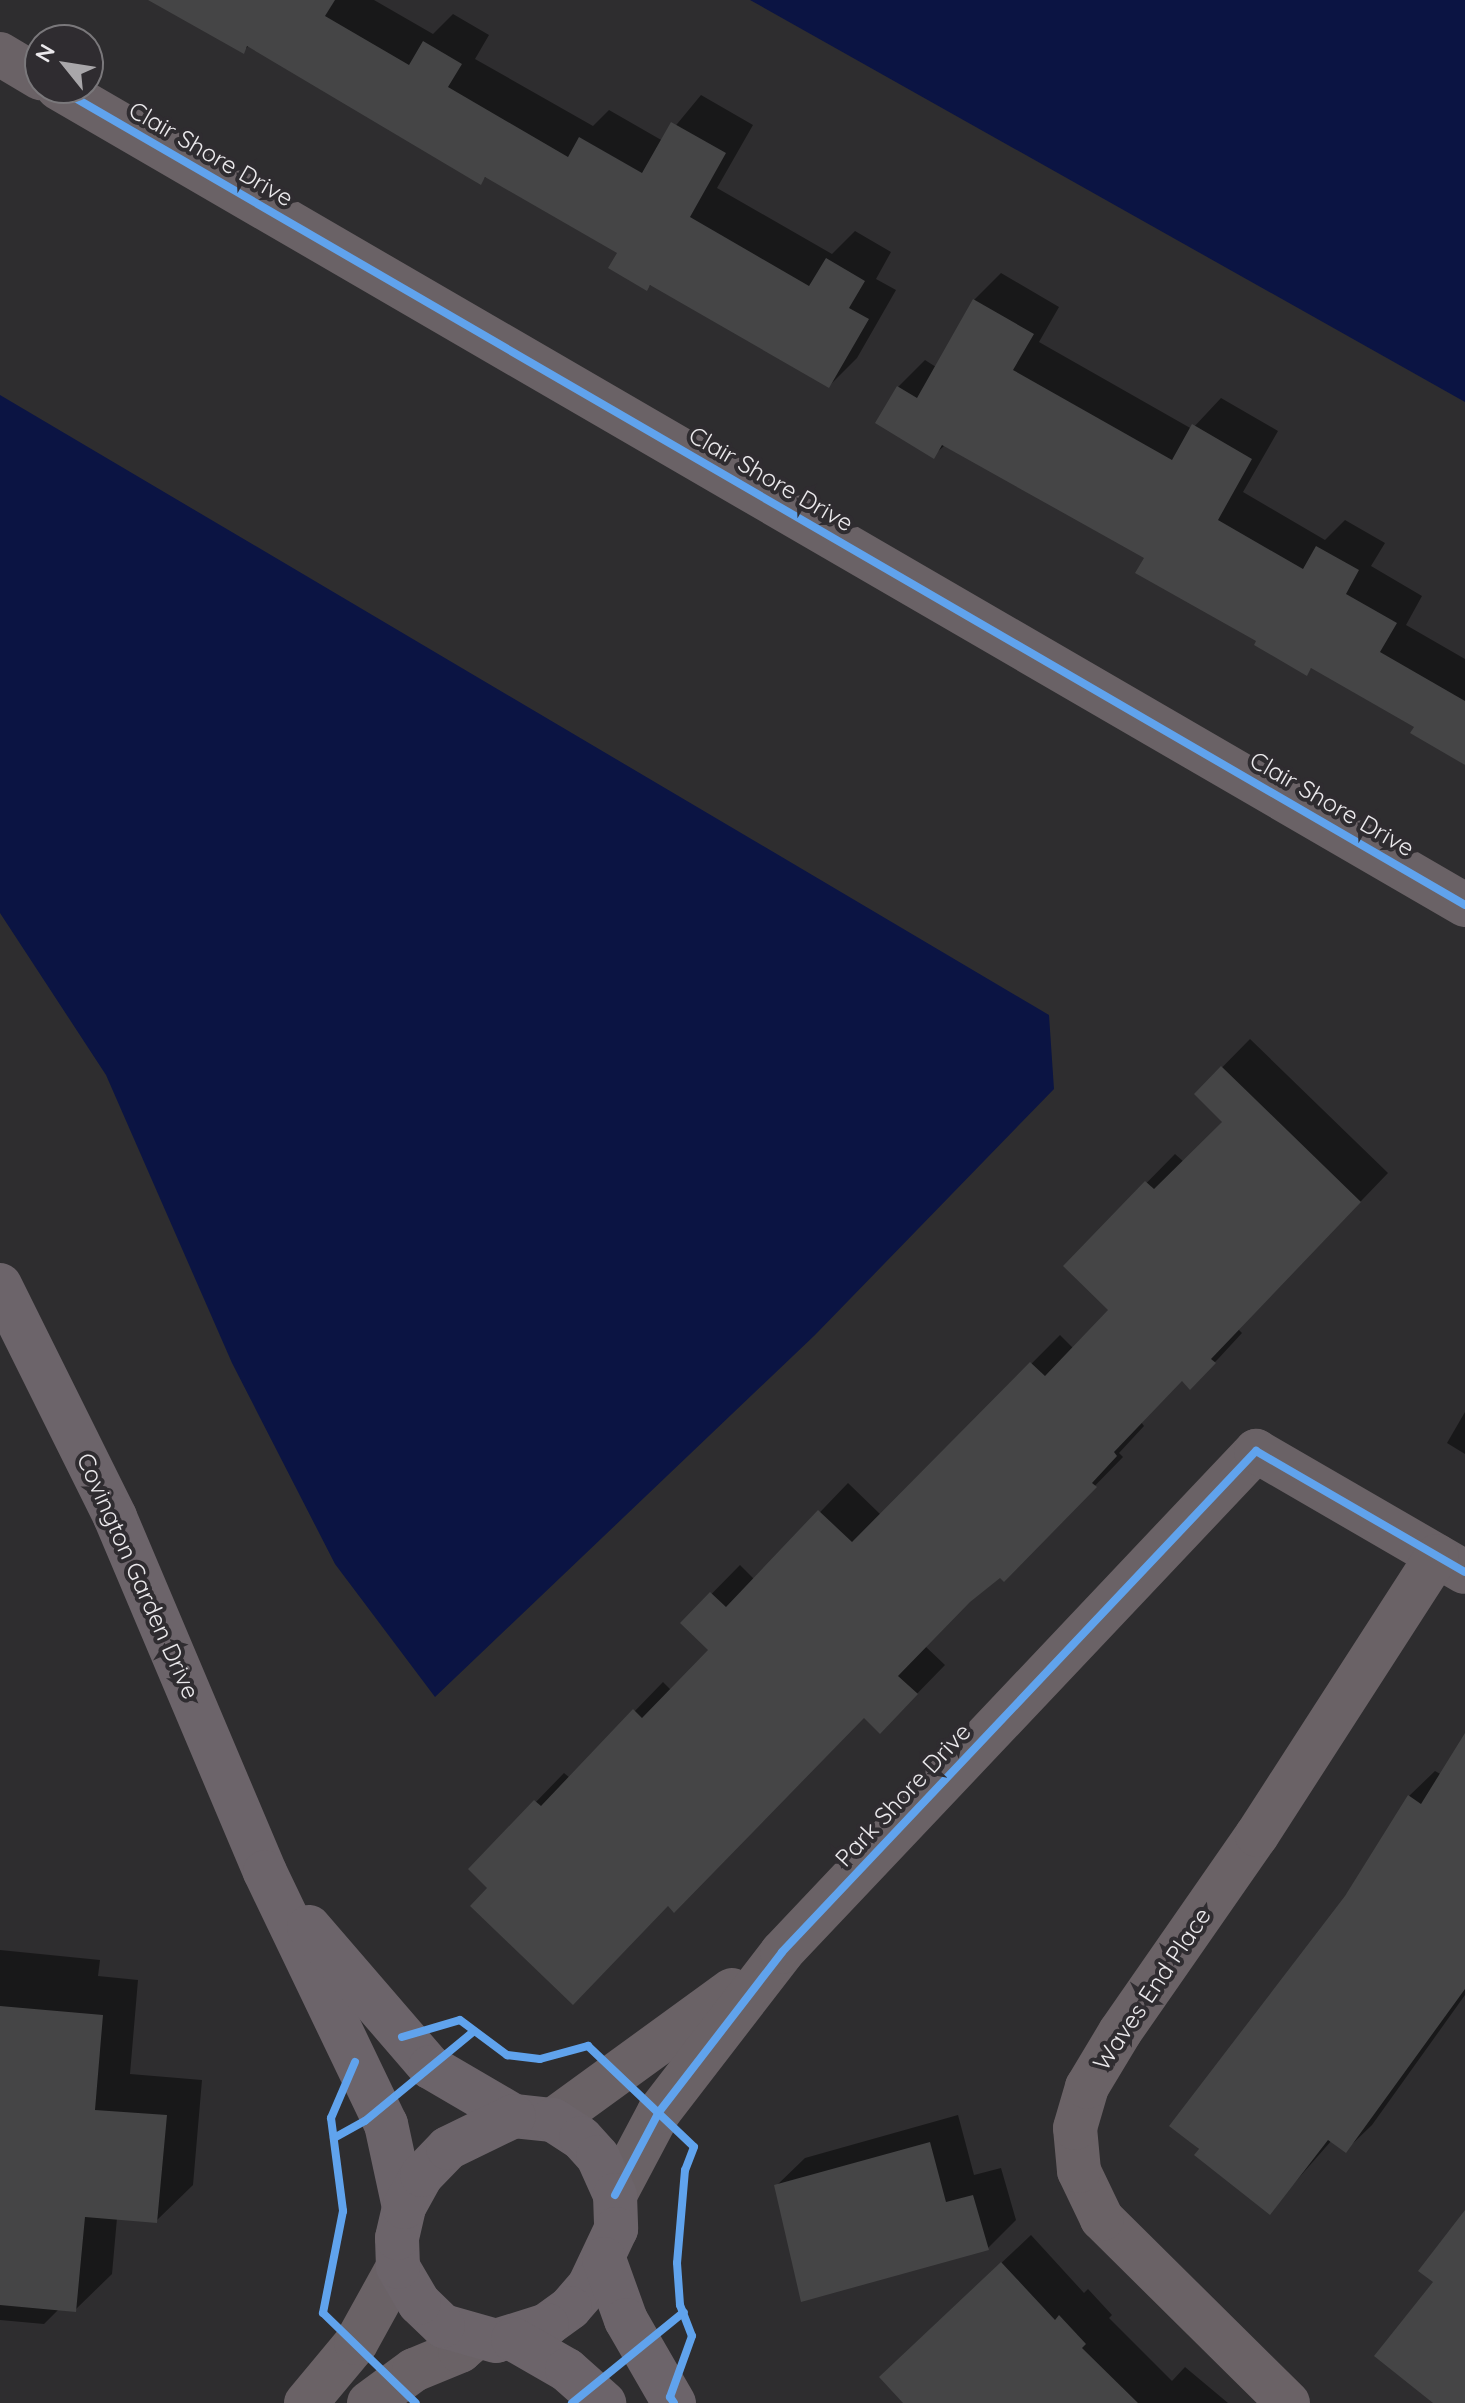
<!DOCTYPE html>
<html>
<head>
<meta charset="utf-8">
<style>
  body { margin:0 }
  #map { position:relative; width:1465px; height:2403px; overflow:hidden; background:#2e2d2f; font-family:Quicksand,sans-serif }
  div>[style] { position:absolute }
  .water>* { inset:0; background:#0b1443 }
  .shadow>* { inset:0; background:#0007 }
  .building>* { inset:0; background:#454546 }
  .street>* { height:44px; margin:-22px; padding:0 22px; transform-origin:22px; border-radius:22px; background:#6a6266 }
  .secondary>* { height:44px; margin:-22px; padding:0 22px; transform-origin:22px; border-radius:22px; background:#6c646a }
  .cycleway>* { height:8px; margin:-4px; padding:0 4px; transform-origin:4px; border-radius:4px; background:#60a3ed }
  span { translate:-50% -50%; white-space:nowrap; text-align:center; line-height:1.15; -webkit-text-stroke:8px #2f2c30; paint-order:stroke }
  .street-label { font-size:24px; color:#ebe9ec }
  .north { position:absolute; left:24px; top:24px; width:80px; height:80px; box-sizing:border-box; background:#2f2c30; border:2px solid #7a787b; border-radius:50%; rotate:300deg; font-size:22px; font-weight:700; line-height:32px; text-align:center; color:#ebe9ec }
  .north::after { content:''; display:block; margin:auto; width:28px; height:36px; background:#a9a7aa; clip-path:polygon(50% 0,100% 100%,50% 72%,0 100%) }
</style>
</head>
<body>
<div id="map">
  <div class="water">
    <i style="clip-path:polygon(750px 0,1465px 0,1465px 402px)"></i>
    <i style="clip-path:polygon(0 395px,1049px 1015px,1054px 1089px,815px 1335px,435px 1697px,335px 1564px,232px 1363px,106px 1075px,0 913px)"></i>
  </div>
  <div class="shadow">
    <i style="clip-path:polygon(175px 0,374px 0,433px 34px,453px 14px,489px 35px,475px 59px,593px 126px,609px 110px,663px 141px,701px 95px,753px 125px,717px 188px,832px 254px,855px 231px,891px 252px,876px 279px,896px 290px,857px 358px,829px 386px,652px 284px,647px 288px,619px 252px,487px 176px,480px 182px,250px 45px,243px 51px)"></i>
    <i style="clip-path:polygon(1001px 273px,1059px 307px,1039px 342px,1192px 429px,1221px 398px,1278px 431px,1243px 492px,1325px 540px,1345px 520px,1385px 543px,1371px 566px,1422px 596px,1406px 625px,1465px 659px,1465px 765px,1417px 726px,1313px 666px,1306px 673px,1147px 557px,945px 445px,933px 456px,898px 387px,925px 360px,936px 367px,974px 300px)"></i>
    <i style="clip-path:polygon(1250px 1039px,1388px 1173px,1238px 1329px,1242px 1333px,1218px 1359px,1190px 1387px,1182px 1379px,1141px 1422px,1144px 1426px,1119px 1453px,1123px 1457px,1004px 1579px,1000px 1575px,973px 1597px,925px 1646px,945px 1665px,908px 1703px,864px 1716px,668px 1904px,490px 1888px,471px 1869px,564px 1773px,570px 1778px,663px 1682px,672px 1691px,711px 1650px,683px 1623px,740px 1565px,755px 1580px,848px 1483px,881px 1515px,1060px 1335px,1074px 1349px,1111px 1310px,1065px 1266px,1175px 1154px,1184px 1162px,1225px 1122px,1196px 1094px)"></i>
    <i style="clip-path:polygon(1465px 1412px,1465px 1454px,1447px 1443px)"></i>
    <i style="clip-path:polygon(1465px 1737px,1465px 1995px,1372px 2125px,1346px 2150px,1332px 2140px,1269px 2212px,1172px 2125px,1346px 1897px,1409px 1796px,1435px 1771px,1442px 1775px)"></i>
    <i style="clip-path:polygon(0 1950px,100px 1960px,98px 1976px,138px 1980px,130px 2074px,202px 2080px,193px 2185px,156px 2221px,117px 2218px,112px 2274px,75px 2310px,59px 2309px,44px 2324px,0 2320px)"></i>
    <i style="clip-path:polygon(958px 2115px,974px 2175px,1001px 2168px,1016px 2220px,988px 2248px,776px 2186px,805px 2158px)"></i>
    <i style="clip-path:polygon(1031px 2235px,1084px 2293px,1088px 2289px,1112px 2315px,1109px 2318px,1172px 2381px,1185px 2367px,1228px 2403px,906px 2403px,910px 2349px)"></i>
  </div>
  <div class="building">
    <i style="clip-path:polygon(148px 0,335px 0,325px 16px,409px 65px,423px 41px,462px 64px,448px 87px,568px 157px,579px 137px,642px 173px,671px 122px,726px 153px,690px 217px,809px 286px,826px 258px,865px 281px,849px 308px,869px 319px,829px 388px,650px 285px,647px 291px,608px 268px,617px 253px,485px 177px,481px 185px,247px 46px,244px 54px)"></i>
    <i style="clip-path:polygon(973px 299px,1034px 334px,1013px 370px,1172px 460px,1192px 424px,1252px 459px,1218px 520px,1303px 569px,1316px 546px,1359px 570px,1346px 594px,1397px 623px,1380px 652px,1465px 701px,1465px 765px,1410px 733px,1414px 727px,1311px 668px,1307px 676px,1254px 645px,1256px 641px,1135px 573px,1144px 558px,942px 445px,934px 459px,875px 423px,897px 386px,917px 398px)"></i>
    <i style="clip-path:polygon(1221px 1066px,1361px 1202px,1211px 1359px,1216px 1363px,1190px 1390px,1182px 1381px,1114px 1452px,1117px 1456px,1092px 1483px,1097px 1487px,1004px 1582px,1000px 1578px,970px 1602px,898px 1676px,918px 1694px,880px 1734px,864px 1718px,674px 1913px,668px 1906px,573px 2005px,470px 1906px,487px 1888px,468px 1869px,534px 1800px,541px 1806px,633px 1709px,642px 1718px,708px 1650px,680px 1623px,710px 1592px,726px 1607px,818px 1510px,852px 1542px,1030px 1362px,1045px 1376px,1108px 1310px,1063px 1266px,1145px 1181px,1154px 1189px,1222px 1122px,1194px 1094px)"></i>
    <i style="clip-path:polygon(1465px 1733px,1465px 1989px,1346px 2153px,1328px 2140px,1270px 2215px,1194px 2155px,1199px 2149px,1169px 2126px,1345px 1896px,1408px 1795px,1421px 1804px)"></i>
    <i style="clip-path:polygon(0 2006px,103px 2015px,95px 2110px,167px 2115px,157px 2223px,85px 2217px,76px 2312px,0 2305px)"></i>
    <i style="clip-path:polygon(930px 2142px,946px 2202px,973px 2195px,989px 2250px,801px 2302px,774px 2185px)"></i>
    <i style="clip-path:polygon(1465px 2210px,1465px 2403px,1433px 2403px,1374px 2356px,1433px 2282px,1418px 2271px)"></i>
    <i style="clip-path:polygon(1001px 2262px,1055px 2320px,1059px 2315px,1086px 2344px,1082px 2348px,1138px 2403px,903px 2403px,879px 2377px)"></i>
  </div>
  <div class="street">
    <i style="left:0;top:54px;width:47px;rotate:31deg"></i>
    <i style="left:58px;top:88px;width:1627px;rotate:30.14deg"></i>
    <i style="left:553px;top:2120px;width:221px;rotate:-36deg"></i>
    <i style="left:615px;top:2195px;width:94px;rotate:-62.1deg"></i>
    <i style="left:659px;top:2112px;width:202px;rotate:-52.4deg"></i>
    <i style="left:782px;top:1952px;width:690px;rotate:-46.59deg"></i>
    <i style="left:1256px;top:1451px;width:241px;rotate:30.1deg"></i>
    <i style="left:306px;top:2403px;width:78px;rotate:-50.2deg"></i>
    <i style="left:356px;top:2343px;width:87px;rotate:-61.1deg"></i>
    <i style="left:369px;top:2403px;width:56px;rotate:-36.3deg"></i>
    <i style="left:414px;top:2370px;width:50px;rotate:-22.4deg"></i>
    <i style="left:460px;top:2351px;width:20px;rotate:-41deg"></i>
    <i style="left:1288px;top:2403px;width:262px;rotate:-135.3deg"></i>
    <i style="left:1102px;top:2219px;width:53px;rotate:-115.6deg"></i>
    <i style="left:1079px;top:2171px;width:43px;rotate:-95.3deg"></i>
    <i style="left:1075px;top:2128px;width:43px;rotate:-73.7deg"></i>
    <i style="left:1087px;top:2087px;width:64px;rotate:-59deg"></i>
    <i style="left:1120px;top:2032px;width:240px;rotate:-55.2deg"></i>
    <i style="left:1257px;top:1835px;width:332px;rotate:-57.2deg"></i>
  </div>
  <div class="secondary">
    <i style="left:0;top:1285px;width:259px;rotate:63.6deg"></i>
    <i style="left:115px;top:1517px;width:385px;rotate:67.1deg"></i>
    <i style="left:265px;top:1872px;width:280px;rotate:64.4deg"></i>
    <i style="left:386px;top:2124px;width:85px;rotate:77.8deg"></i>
    <i style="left:309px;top:1927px;width:185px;rotate:49.2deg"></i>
    <i style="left:430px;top:2067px;width:97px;rotate:30.3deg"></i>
    <i style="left:514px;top:2116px;width:39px;rotate:6deg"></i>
    <i style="left:553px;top:2120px;width:33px;rotate:33deg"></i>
    <i style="left:581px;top:2138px;width:25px;rotate:48deg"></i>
    <i style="left:598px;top:2157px;width:42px;rotate:65.9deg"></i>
    <i style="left:615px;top:2195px;width:34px;rotate:88deg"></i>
    <i style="left:616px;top:2229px;width:63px;rotate:115.3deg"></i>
    <i style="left:589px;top:2286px;width:29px;rotate:131deg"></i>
    <i style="left:570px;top:2308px;width:29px;rotate:144deg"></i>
    <i style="left:547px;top:2325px;width:53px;rotate:162.6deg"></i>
    <i style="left:496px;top:2341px;width:55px;rotate:-164.2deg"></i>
    <i style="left:443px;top:2326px;width:33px;rotate:-136deg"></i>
    <i style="left:419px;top:2303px;width:42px;rotate:-120.3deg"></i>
    <i style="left:398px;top:2267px;width:29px;rotate:-92deg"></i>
    <i style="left:397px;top:2238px;width:32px;rotate:-77deg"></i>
    <i style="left:404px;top:2207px;width:37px;rotate:-61deg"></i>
    <i style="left:422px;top:2175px;width:37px;rotate:-46deg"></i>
    <i style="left:448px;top:2148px;width:73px;rotate:-25.9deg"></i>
    <i style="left:604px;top:2259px;width:65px;rotate:70.2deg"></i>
    <i style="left:626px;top:2320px;width:96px;rotate:60deg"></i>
    <i style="left:513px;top:2339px;width:62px;rotate:29.9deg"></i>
    <i style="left:567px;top:2370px;width:50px;rotate:41.7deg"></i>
  </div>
  <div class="cycleway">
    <i style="left:58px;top:88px;width:1627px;rotate:30.14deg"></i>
    <i style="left:402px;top:2037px;width:60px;rotate:-16.3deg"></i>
    <i style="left:460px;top:2020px;width:59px;rotate:36.7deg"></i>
    <i style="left:507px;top:2055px;width:33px;rotate:7deg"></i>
    <i style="left:540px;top:2059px;width:50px;rotate:-15.2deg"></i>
    <i style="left:588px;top:2046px;width:146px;rotate:43.6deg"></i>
    <i style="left:694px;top:2147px;width:25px;rotate:111deg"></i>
    <i style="left:685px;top:2170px;width:93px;rotate:94.9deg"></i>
    <i style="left:677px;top:2263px;width:42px;rotate:85.9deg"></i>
    <i style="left:680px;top:2305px;width:33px;rotate:69deg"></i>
    <i style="left:692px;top:2336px;width:65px;rotate:109.8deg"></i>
    <i style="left:670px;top:2397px;width:7px;rotate:56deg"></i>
    <i style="left:355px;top:2062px;width:61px;rotate:113.2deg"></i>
    <i style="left:331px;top:2118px;width:94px;rotate:82.6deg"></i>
    <i style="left:343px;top:2211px;width:104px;rotate:101.1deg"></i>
    <i style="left:323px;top:2313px;width:129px;rotate:44.1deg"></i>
    <i style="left:334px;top:2138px;width:35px;rotate:-29deg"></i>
    <i style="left:365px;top:2121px;width:140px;rotate:-39.5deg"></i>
    <i style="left:615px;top:2195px;width:94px;rotate:-62.1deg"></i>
    <i style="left:659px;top:2112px;width:202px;rotate:-52.4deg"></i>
    <i style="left:782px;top:1952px;width:690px;rotate:-46.59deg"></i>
    <i style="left:1256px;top:1451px;width:241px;rotate:30.1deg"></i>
    <i style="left:572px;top:2403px;width:144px;rotate:-39.1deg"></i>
  </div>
  <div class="street-label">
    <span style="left:211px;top:154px;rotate:30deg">Clair Shore Drive</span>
    <span style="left:771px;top:479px;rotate:30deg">Clair Shore Drive</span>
    <span style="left:1332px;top:804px;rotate:30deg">Clair Shore Drive</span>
    <span style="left:138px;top:1576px;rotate:66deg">Covington Garden Drive</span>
    <span style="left:903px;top:1795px;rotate:-47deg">Park Shore Drive</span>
    <span style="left:1152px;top:1989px;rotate:-56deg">Waves End Place</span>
  </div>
  <div class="north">N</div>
</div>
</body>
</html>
